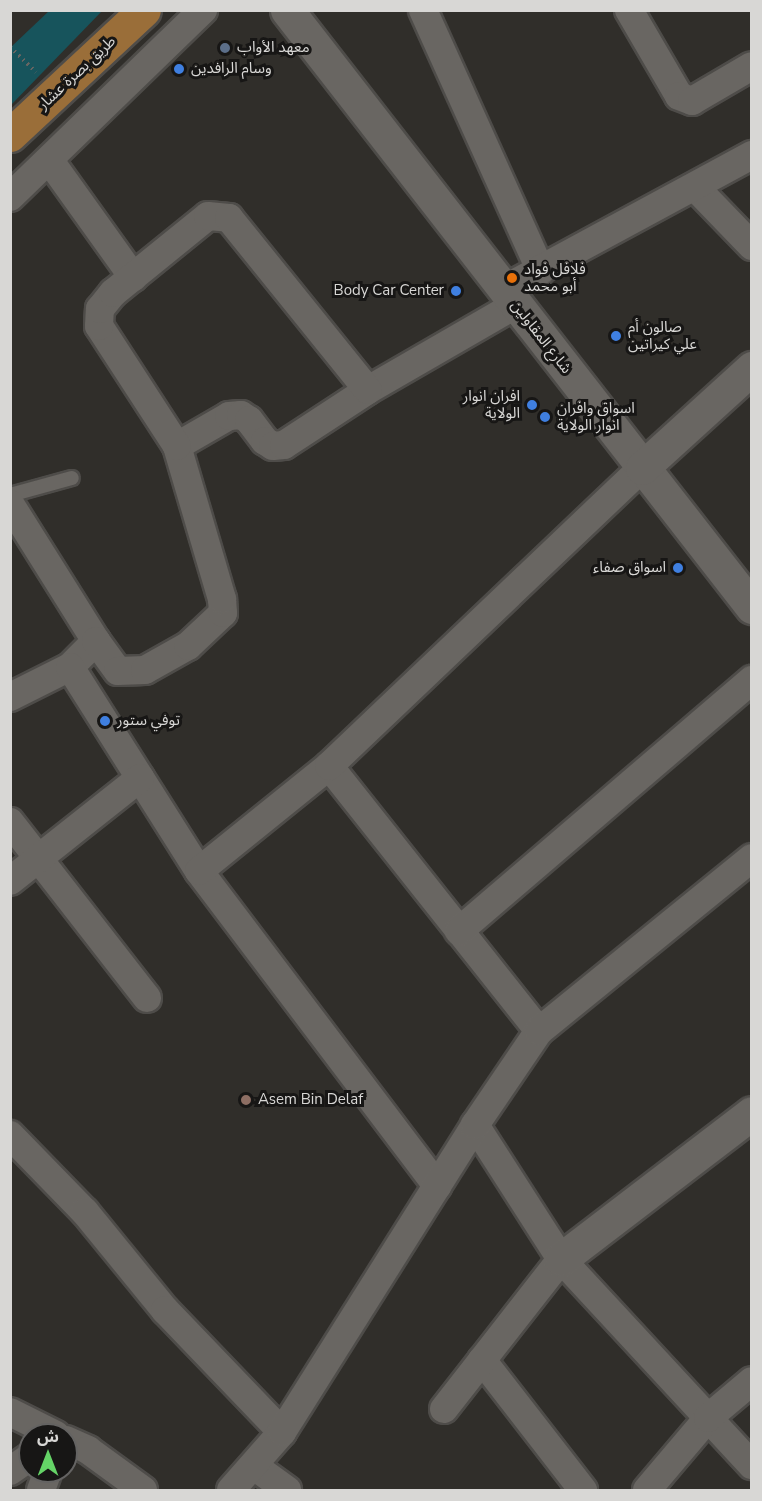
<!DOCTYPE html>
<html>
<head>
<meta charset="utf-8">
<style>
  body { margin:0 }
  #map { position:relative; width:762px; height:1501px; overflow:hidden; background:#302e2a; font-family:"Nunito Sans","Noto Sans Arabic",sans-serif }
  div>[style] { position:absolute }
  .water>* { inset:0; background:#17545c }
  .path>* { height:4px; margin-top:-2px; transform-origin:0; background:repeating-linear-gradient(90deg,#676562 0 1.5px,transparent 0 6px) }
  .roads { filter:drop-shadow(2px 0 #4e4c49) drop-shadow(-2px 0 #4e4c49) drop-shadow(0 2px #4e4c49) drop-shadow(0 -2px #4e4c49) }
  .service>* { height:14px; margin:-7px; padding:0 7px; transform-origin:7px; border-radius:7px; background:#696662 }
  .minor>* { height:28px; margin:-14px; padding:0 14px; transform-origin:14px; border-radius:14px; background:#696662 }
  .tertiary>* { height:33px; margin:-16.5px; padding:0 16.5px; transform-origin:16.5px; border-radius:16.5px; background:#696662 }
  .primary>* { height:33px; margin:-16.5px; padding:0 16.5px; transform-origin:16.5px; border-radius:16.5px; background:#9a6e39 }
  .dots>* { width:16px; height:16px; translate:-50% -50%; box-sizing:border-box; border:3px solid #171615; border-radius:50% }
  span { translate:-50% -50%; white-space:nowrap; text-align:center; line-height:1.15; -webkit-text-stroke:6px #171615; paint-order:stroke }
  .poi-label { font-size:15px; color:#d8d7d5 }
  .left { translate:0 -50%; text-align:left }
  .right { translate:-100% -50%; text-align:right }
  .street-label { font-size:15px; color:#d8d7d5 }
  .frame { position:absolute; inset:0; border:12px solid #d8d7d5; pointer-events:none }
  .north { position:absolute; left:18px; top:1423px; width:60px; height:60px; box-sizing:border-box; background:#171615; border:2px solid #646362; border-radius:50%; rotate:0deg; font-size:16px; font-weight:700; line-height:24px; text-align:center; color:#d8d7d5 }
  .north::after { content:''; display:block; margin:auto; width:21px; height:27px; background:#65d467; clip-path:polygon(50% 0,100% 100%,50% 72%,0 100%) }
</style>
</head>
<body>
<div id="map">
  <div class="water">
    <i style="clip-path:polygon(49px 11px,102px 11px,11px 105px,11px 47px)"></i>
  </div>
  <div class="path">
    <i style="left:10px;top:47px;width:36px;rotate:44deg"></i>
  </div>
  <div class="roads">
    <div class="service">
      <i style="left:10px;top:495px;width:64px;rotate:-15.3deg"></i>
    </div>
    <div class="minor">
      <i style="left:423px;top:10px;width:286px;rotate:65.7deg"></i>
      <i style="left:629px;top:10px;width:99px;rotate:59.8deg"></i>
      <i style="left:679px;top:96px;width:14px;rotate:21deg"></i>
      <i style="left:692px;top:101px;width:69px;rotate:-30.3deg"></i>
      <i style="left:50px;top:161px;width:143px;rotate:54.4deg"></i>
      <i style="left:695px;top:187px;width:82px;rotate:46deg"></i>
      <i style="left:10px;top:197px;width:269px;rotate:-44.1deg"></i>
      <i style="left:504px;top:289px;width:282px;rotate:-28.4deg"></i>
      <i style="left:177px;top:446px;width:60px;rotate:-30deg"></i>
      <i style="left:229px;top:416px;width:12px;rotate:-5deg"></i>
      <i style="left:241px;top:415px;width:9px;rotate:32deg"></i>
      <i style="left:249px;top:420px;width:26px;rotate:53deg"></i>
      <i style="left:265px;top:441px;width:9px;rotate:32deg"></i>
      <i style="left:273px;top:446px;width:11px;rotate:-5deg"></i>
      <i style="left:284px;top:445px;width:100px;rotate:-33.2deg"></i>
      <i style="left:368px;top:390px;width:170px;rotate:-30deg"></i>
      <i style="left:10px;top:504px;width:162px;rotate:57.9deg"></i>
      <i style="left:96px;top:641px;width:37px;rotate:135deg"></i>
      <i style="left:70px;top:667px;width:67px;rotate:153.4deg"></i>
      <i style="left:96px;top:641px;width:37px;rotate:54deg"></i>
      <i style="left:118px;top:671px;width:27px;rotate:-2deg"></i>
      <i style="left:145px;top:670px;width:49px;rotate:-29.2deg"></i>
      <i style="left:188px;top:646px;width:48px;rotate:-43.3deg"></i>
      <i style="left:223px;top:613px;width:14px;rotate:-94deg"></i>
      <i style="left:222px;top:599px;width:159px;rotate:-106.4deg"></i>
      <i style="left:177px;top:446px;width:143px;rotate:-123deg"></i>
      <i style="left:99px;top:326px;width:17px;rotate:-87deg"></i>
      <i style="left:100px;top:309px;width:21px;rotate:-51deg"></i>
      <i style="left:113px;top:293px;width:122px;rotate:-39deg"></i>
      <i style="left:208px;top:216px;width:21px;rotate:5deg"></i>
      <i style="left:229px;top:218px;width:221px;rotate:51.1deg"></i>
      <i style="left:70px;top:667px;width:241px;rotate:57.7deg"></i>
      <i style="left:199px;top:871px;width:395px;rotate:52.9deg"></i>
      <i style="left:329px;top:766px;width:338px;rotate:51.6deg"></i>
      <i style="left:10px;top:822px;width:223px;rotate:52.1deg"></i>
      <i style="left:199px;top:871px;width:167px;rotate:-38.9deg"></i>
      <i style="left:329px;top:766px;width:432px;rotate:-43.6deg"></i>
      <i style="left:10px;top:881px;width:166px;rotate:-38.4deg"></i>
      <i style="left:459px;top:931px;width:386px;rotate:-40.6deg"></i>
      <i style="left:475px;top:1125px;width:159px;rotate:57.3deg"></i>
      <i style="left:561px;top:1259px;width:281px;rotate:47.2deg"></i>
      <i style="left:10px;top:1135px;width:107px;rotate:45.8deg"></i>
      <i style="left:85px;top:1212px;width:127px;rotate:50.8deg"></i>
      <i style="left:165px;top:1310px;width:169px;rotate:46.2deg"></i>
      <i style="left:482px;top:1360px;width:165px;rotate:52.2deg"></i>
      <i style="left:444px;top:1409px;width:190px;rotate:-52deg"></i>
      <i style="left:10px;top:1412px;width:51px;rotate:26.6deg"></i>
      <i style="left:66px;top:1440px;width:24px;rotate:24deg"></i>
      <i style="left:88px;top:1450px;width:68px;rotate:36deg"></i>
      <i style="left:254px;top:1466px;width:41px;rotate:36deg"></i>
      <i style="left:10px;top:1471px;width:24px;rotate:-35deg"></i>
      <i style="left:41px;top:1490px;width:20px;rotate:-70deg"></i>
      <i style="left:231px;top:1490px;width:77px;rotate:-48.7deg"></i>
      <i style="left:282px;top:1432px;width:363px;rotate:-57.8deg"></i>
      <i style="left:475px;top:1125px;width:114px;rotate:-55.8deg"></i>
      <i style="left:539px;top:1031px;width:274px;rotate:-39.1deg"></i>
      <i style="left:647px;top:1490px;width:94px;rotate:-49.7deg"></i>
      <i style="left:708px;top:1418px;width:57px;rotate:-40.1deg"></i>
    </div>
    <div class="tertiary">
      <i style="left:287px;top:10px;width:757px;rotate:52.09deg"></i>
      <i style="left:642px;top:468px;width:149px;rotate:-42.3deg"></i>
      <i style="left:561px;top:1259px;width:240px;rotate:-37.4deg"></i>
    </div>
    <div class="primary">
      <i style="left:10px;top:135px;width:183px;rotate:-43deg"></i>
    </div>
  </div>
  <div class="dots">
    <i style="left:225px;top:48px;background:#5c6f8a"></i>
    <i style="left:179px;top:69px;background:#3f7fe0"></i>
    <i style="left:512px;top:278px;background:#e8710a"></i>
    <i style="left:456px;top:291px;background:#3f7fe0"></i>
    <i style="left:616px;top:336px;background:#3f7fe0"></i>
    <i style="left:532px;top:405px;background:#3f7fe0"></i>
    <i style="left:545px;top:417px;background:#3f7fe0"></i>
    <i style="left:678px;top:568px;background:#3f7fe0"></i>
    <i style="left:105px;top:721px;background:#3f7fe0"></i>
    <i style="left:246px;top:1100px;background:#8d6e63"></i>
  </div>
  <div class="poi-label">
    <span class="left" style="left:237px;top:48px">معهد الأواب</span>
    <span class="left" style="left:191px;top:69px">وسام الرافدين</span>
    <span class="left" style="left:524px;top:278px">فلافل فواد<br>أبو محمد</span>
    <span class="right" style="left:444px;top:291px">Body Car Center</span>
    <span class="left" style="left:628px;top:336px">صالون أم<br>علي كيراتين</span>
    <span class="right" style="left:520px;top:405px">افران انوار<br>الولاية</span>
    <span class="left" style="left:557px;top:417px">اسواق وافران<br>انوار الولاية</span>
    <span class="right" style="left:666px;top:568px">اسواق صفاء</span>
    <span class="left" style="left:117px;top:721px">توفي ستور</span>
    <span class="left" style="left:258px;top:1100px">Asem Bin Delaf</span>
  </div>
  <div class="street-label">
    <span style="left:77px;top:73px;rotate:-43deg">طريق بصرة عشار</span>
    <span style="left:541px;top:337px;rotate:52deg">شارع المقاولين</span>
  </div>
  <div class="frame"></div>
  <div class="north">ش</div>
</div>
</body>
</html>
